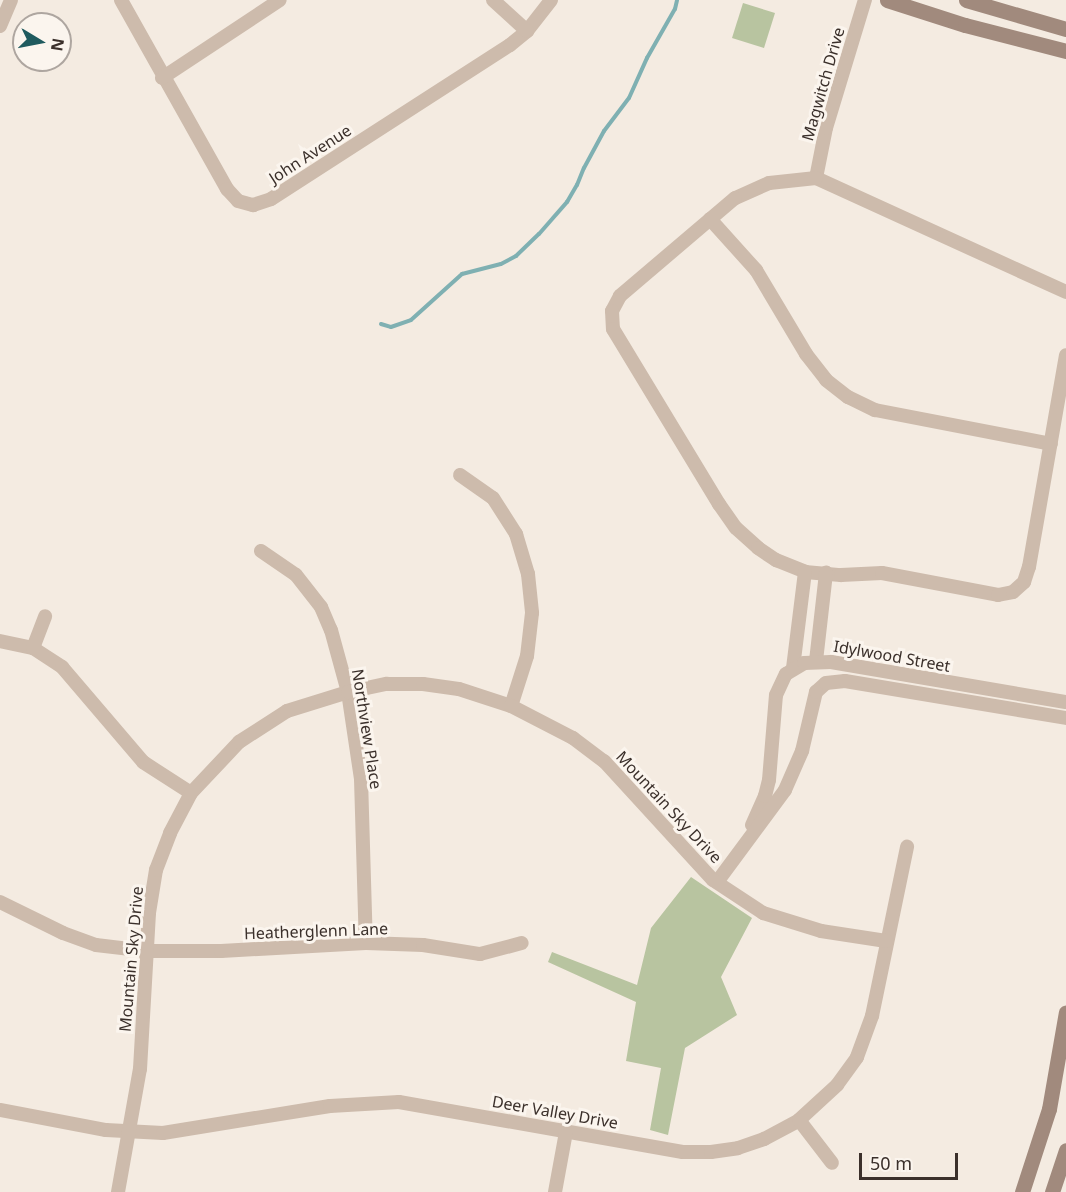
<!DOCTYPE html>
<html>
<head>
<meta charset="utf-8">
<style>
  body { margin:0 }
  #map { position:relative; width:1066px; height:1192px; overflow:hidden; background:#f4ebe1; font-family:"Noto Sans",sans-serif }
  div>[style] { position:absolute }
  .green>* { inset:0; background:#b8c4a0 }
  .stream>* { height:4px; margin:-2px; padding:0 2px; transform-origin:2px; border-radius:2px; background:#7fb0b2 }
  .street>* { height:14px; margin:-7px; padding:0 7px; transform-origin:7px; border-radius:7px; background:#cdbbac }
  .secondary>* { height:15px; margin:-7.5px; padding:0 7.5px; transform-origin:7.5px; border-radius:7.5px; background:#a18a7d }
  span { translate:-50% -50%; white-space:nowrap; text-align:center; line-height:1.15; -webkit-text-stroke:6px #fbf5ee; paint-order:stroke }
  .street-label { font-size:16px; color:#3b302b }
  .north { position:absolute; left:12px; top:12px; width:60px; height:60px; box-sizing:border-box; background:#fbf5ee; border:2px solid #aea6a0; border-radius:50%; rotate:100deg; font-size:16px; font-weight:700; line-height:24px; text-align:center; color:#3b302b }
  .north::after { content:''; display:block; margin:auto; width:21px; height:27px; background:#1f5a5e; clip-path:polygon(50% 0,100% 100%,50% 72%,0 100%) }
  .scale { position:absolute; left:859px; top:1153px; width:99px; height:27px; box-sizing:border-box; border:3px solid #3b302b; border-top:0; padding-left:8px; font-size:18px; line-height:21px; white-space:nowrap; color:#3b302b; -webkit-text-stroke:4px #fbf5ee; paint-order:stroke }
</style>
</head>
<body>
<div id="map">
  <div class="green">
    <i style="clip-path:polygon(743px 3px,775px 13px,764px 48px,732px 38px)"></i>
    <i style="clip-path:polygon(691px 877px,752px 918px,721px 977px,737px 1015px,685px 1048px,668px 1135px,650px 1130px,661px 1068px,626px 1061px,636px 1002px,548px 962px,552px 952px,637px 985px,651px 928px)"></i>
  </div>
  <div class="stream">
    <i style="left:381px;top:324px;width:10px;rotate:17deg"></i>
    <i style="left:391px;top:327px;width:21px;rotate:-19deg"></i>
    <i style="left:411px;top:320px;width:69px;rotate:-42deg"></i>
    <i style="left:462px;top:274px;width:40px;rotate:-14.4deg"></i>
    <i style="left:501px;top:264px;width:17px;rotate:-28deg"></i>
    <i style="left:516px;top:256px;width:32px;rotate:-44deg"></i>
    <i style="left:539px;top:234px;width:43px;rotate:-48.8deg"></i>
    <i style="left:567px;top:202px;width:20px;rotate:-60deg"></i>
    <i style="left:577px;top:185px;width:18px;rotate:-68deg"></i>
    <i style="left:584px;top:168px;width:42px;rotate:-61.6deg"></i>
    <i style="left:604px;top:131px;width:41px;rotate:-52.9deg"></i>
    <i style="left:629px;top:98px;width:44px;rotate:-65.8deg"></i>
    <i style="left:647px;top:58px;width:56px;rotate:-60.3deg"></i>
    <i style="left:675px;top:9px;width:9px;rotate:-77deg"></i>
  </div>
  <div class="street">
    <i style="left:121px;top:0;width:217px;rotate:60.7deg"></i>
    <i style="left:227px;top:189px;width:16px;rotate:47deg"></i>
    <i style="left:238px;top:201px;width:16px;rotate:15deg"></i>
    <i style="left:253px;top:205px;width:19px;rotate:-18deg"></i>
    <i style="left:271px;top:199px;width:284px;rotate:-32.8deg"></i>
    <i style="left:510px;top:45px;width:22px;rotate:-39deg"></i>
    <i style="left:527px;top:31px;width:39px;rotate:-52deg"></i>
    <i style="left:493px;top:0;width:46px;rotate:42.4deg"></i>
    <i style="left:0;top:26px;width:28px;rotate:-67deg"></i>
    <i style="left:162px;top:78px;width:141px;rotate:-33.5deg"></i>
    <i style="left:816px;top:178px;width:51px;rotate:-78.7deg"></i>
    <i style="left:826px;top:128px;width:134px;rotate:-73.1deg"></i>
    <i style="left:710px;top:219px;width:69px;rotate:48deg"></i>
    <i style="left:756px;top:270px;width:98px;rotate:59.2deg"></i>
    <i style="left:806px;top:354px;width:33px;rotate:52deg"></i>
    <i style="left:826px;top:380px;width:28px;rotate:38deg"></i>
    <i style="left:848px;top:397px;width:30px;rotate:26deg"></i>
    <i style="left:875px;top:410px;width:179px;rotate:10.9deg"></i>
    <i style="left:1066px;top:292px;width:275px;rotate:-155.5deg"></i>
    <i style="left:816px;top:178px;width:47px;rotate:173.9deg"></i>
    <i style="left:769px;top:183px;width:37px;rotate:156deg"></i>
    <i style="left:735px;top:198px;width:151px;rotate:139.6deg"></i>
    <i style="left:620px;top:296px;width:17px;rotate:118deg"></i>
    <i style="left:612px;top:311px;width:18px;rotate:87deg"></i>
    <i style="left:613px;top:329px;width:205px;rotate:58.8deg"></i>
    <i style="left:719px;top:504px;width:29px;rotate:55deg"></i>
    <i style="left:736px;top:528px;width:30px;rotate:42deg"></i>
    <i style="left:758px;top:548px;width:22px;rotate:34deg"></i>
    <i style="left:776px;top:560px;width:31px;rotate:22deg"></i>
    <i style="left:805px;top:572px;width:36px;rotate:5deg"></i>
    <i style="left:841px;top:575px;width:41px;rotate:-2.8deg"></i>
    <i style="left:882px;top:573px;width:118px;rotate:10.7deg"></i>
    <i style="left:998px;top:595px;width:15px;rotate:-11deg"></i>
    <i style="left:1013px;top:592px;width:15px;rotate:-42deg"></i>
    <i style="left:1024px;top:582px;width:16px;rotate:-72deg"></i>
    <i style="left:1029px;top:567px;width:215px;rotate:-80.1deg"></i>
    <i style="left:460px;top:475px;width:40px;rotate:34.9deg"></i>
    <i style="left:493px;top:498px;width:43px;rotate:57.4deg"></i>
    <i style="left:516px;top:534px;width:42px;rotate:73.3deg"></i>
    <i style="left:528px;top:574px;width:39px;rotate:84deg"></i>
    <i style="left:532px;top:613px;width:43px;rotate:96.6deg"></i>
    <i style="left:527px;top:656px;width:52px;rotate:107.7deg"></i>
    <i style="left:261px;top:551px;width:42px;rotate:34.4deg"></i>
    <i style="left:296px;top:575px;width:41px;rotate:52deg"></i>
    <i style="left:321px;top:607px;width:25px;rotate:67deg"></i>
    <i style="left:331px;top:630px;width:64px;rotate:74.7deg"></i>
    <i style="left:348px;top:692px;width:88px;rotate:81.5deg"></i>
    <i style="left:361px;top:779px;width:164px;rotate:88.3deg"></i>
    <i style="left:0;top:641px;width:34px;rotate:12deg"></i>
    <i style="left:33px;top:648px;width:35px;rotate:33deg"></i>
    <i style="left:62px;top:667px;width:125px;rotate:49.5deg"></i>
    <i style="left:143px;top:762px;width:57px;rotate:32.9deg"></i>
    <i style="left:33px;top:648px;width:34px;rotate:-69deg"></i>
    <i style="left:816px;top:661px;width:89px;rotate:-83.5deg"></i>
    <i style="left:793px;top:668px;width:97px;rotate:-82.9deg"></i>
    <i style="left:752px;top:825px;width:32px;rotate:-66deg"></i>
    <i style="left:765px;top:796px;width:16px;rotate:-76deg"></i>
    <i style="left:769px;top:780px;width:85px;rotate:-85.3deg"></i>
    <i style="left:776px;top:695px;width:23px;rotate:-65deg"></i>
    <i style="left:786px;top:674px;width:21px;rotate:-31deg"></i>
    <i style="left:804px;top:663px;width:27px;rotate:-2deg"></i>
    <i style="left:831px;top:662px;width:238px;rotate:9.7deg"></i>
    <i style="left:717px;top:882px;width:114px;rotate:-53.5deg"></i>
    <i style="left:785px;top:790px;width:43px;rotate:-66.4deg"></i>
    <i style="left:802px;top:751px;width:61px;rotate:-76.7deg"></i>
    <i style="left:816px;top:692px;width:13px;rotate:-42deg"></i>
    <i style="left:826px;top:683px;width:19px;rotate:-6deg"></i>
    <i style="left:845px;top:681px;width:224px;rotate:9.5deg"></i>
    <i style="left:0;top:902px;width:70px;rotate:26.2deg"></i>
    <i style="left:63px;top:933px;width:35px;rotate:20deg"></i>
    <i style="left:96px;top:945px;width:50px;rotate:6.8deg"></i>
    <i style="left:146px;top:951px;width:75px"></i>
    <i style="left:221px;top:951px;width:145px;rotate:-3.2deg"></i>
    <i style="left:366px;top:943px;width:57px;rotate:2deg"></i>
    <i style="left:423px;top:945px;width:58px;rotate:9deg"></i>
    <i style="left:480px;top:954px;width:43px;rotate:-14.7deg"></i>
    <i style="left:0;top:1110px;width:108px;rotate:10.7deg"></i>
    <i style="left:106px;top:1130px;width:57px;rotate:3deg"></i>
    <i style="left:163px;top:1133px;width:169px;rotate:-9.2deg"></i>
    <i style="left:330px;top:1106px;width:69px;rotate:-3.3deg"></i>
    <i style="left:399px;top:1102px;width:288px;rotate:10deg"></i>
    <i style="left:683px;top:1152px;width:28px"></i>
    <i style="left:711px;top:1152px;width:27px;rotate:-8deg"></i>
    <i style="left:738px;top:1148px;width:28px;rotate:-19deg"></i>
    <i style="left:764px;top:1139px;width:40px;rotate:-28deg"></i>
    <i style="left:799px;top:1120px;width:52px;rotate:-42.6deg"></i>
    <i style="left:837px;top:1085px;width:34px;rotate:-54deg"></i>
    <i style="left:857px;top:1057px;width:44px;rotate:-69.9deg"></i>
    <i style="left:872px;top:1016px;width:173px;rotate:-78.3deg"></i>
    <i style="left:799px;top:1120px;width:54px;rotate:52.5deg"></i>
    <i style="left:118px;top:1192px;width:125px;rotate:-79.9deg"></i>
    <i style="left:140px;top:1069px;width:156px;rotate:-86.7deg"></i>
    <i style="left:149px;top:913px;width:44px;rotate:-80.8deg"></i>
    <i style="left:156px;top:870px;width:40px;rotate:-69deg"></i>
    <i style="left:170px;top:833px;width:45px;rotate:-62.3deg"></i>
    <i style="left:191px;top:793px;width:70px;rotate:-46.7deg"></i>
    <i style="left:239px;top:742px;width:57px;rotate:-32.9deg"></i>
    <i style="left:287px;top:711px;width:64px;rotate:-17.3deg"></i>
    <i style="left:348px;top:692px;width:40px;rotate:-12deg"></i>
    <i style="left:387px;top:684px;width:36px"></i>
    <i style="left:423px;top:684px;width:36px;rotate:8deg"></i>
    <i style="left:459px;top:689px;width:55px;rotate:18.1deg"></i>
    <i style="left:511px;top:706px;width:70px;rotate:27.3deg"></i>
    <i style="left:573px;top:738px;width:39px;rotate:37deg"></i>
    <i style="left:604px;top:761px;width:161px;rotate:47.5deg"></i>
    <i style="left:713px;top:880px;width:60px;rotate:33.4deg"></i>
    <i style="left:763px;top:913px;width:61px;rotate:17.2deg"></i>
    <i style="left:821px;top:931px;width:66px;rotate:8.7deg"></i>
    <i style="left:555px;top:1192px;width:61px;rotate:-79.6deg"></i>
  </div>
  <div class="secondary">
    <i style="left:887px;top:0;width:82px;rotate:17.8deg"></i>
    <i style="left:965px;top:25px;width:104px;rotate:14.4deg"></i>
    <i style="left:966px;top:0;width:104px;rotate:16.2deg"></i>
    <i style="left:1022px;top:1192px;width:87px;rotate:-72deg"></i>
    <i style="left:1049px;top:1109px;width:98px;rotate:-80.1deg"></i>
    <i style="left:1052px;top:1192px;width:44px;rotate:-71.6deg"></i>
  </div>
  <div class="street-label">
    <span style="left:823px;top:84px;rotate:-74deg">Magwitch Drive</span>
    <span style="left:310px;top:154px;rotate:-33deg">John Avenue</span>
    <span style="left:892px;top:656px;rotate:10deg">Idylwood Street</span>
    <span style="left:367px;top:729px;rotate:81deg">Northview Place</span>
    <span style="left:669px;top:807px;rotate:47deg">Mountain Sky Drive</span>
    <span style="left:316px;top:931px;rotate:-2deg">Heatherglenn Lane</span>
    <span style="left:131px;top:959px;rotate:-85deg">Mountain Sky Drive</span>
    <span style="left:555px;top:1112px;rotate:10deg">Deer Valley Drive</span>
  </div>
  <div class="north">N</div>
  <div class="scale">50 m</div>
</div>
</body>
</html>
